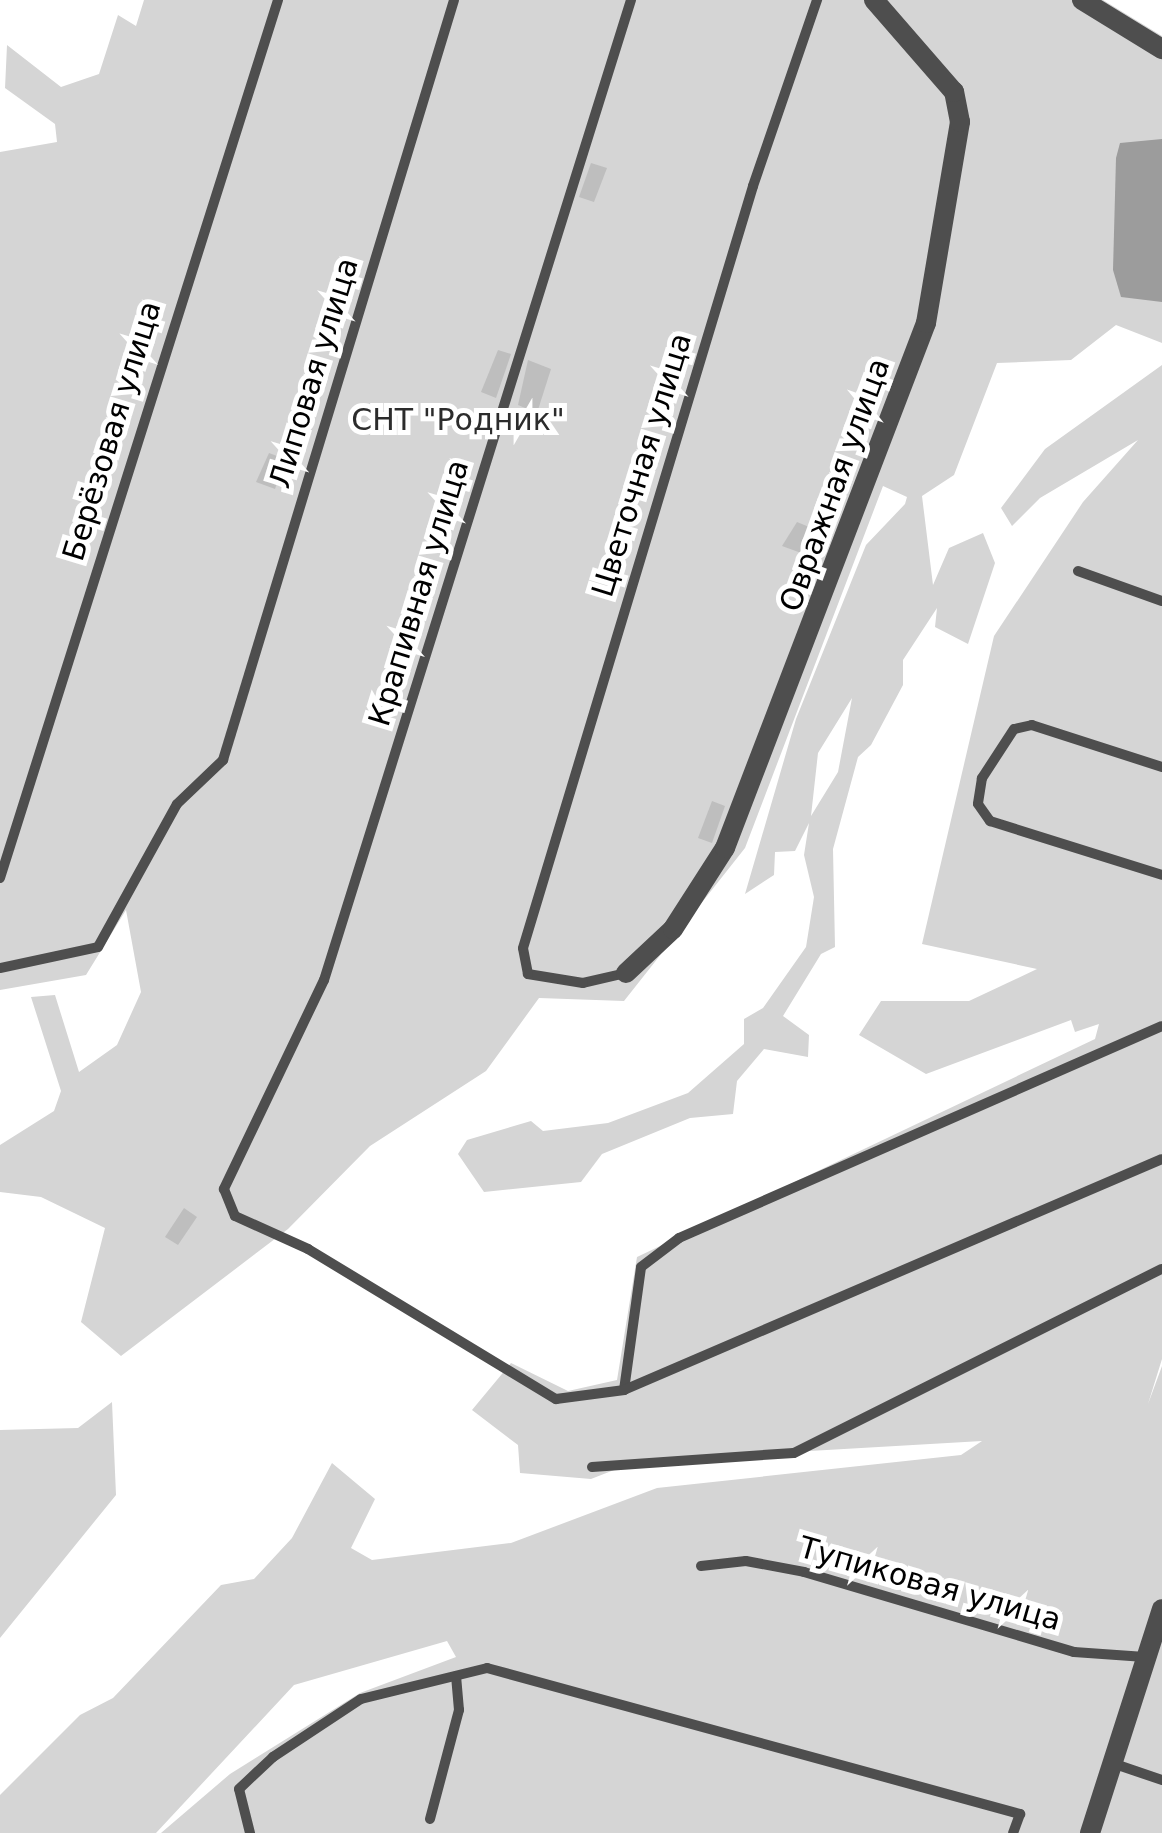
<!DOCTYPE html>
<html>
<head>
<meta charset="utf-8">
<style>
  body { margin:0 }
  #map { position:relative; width:1162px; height:1833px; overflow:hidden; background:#fff; font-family:"DejaVu Sans",sans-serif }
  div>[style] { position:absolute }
  .green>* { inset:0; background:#d5d5d5 }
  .water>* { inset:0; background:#9c9c9c }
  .building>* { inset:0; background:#bebebe }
  .service>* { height:10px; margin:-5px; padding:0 5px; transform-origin:5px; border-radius:5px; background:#4e4e4e }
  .minor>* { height:20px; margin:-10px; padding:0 10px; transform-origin:10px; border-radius:10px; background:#4e4e4e }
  span { translate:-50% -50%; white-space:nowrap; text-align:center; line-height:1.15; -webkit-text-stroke:10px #fff; paint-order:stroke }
  .street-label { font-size:30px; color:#000 }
  .park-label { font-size:30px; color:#2c2c2c }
</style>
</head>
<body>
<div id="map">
  <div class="green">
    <i style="clip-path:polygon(evenodd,144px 0,1103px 0,1162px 36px,1162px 343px,1116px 325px,1071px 360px,997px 363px,954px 475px,922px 496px,933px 585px,949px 548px,983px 533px,995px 563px,968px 644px,935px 627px,937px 608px,903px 660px,903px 685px,871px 745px,858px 757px,833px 849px,835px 947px,821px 954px,783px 1016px,809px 1035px,808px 1057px,764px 1049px,737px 1081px,733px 1114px,690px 1118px,602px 1154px,581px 1182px,484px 1192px,458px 1154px,467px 1140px,531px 1121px,543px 1131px,608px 1123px,688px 1093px,744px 1044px,744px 1019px,763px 1008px,806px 947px,814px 897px,804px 855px,809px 823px,795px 851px,775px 852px,774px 875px,745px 894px,796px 719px,866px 545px,905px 504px,907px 497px,883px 486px,745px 848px,624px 1001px,539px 998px,486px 1071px,370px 1146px,288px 1229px,121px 1356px,81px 1322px,105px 1228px,41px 1197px,0 1192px,0 1145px,54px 1111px,61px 1091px,31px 997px,55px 995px,79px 1072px,117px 1045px,141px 992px,126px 910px,86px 975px,0 990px,0 152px,57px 142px,55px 124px,5px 88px,7px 45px,61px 87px,99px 74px,118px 15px,136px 26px,144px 0,852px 698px,838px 772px,811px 816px,818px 753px,852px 698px)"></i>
    <i style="clip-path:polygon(1162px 365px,1162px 1359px,1148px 1404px,1162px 1366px,1162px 1833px,161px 1833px,230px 1774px,360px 1693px,456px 1657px,447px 1641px,294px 1685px,156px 1833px,0 1833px,0 1795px,80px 1715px,113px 1698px,221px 1585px,254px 1579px,292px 1538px,332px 1463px,375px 1499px,351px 1548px,372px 1560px,511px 1543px,657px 1488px,961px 1455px,982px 1441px,637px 1461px,591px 1479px,520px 1473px,518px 1445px,472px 1410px,511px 1363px,568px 1391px,617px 1380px,637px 1257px,1095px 1039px,1099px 1024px,1075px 1032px,1071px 1020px,926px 1074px,859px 1035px,881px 1001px,969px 1001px,1037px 969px,922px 944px,994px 636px,1083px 502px,1138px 440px,1040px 498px,1012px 526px,1001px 508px,1045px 449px)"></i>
    <i style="clip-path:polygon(112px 1402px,116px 1495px,0 1638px,0 1430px,78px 1428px)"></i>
  </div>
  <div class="water">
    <i style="clip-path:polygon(1162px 139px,1162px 302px,1121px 297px,1113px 270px,1116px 158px,1120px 143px)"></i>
  </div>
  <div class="building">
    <i style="clip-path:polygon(591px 163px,607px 168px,594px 202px,579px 197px)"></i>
    <i style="clip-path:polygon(498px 350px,511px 354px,496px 398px,481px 392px)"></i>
    <i style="clip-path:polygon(528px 360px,551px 369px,537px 413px,518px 405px)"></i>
    <i style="clip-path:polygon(269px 453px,285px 459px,275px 489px,256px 482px)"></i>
    <i style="clip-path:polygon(797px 522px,814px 529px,804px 554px,782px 546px)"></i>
    <i style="clip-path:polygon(712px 801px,725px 806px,712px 843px,698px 838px)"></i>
    <i style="clip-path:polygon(184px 1208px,197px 1217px,178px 1245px,165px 1237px)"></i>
  </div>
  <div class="service">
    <i style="left:631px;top:0;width:1027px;rotate:107.39deg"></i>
    <i style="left:324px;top:980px;width:232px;rotate:115.6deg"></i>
    <i style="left:224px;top:1189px;width:29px;rotate:68deg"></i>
    <i style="left:235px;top:1216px;width:80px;rotate:24.3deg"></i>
    <i style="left:308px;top:1249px;width:290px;rotate:31.2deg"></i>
    <i style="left:556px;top:1399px;width:69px;rotate:-7.5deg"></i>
    <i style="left:624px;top:1390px;width:124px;rotate:-82.1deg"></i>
    <i style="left:641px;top:1267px;width:48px;rotate:-37.3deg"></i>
    <i style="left:679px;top:1238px;width:527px;rotate:-23.7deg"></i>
    <i style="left:1078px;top:571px;width:89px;rotate:19.7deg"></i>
    <i style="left:1162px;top:767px;width:137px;rotate:-162.1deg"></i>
    <i style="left:1032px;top:725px;width:18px;rotate:167deg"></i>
    <i style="left:1014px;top:729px;width:59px;rotate:123.1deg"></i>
    <i style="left:982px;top:778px;width:26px;rotate:99deg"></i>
    <i style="left:978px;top:804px;width:21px;rotate:55deg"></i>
    <i style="left:990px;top:821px;width:180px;rotate:17.4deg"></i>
    <i style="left:0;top:878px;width:921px;rotate:-72.43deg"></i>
    <i style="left:0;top:968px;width:100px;rotate:-12.1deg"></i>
    <i style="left:98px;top:947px;width:163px;rotate:-61.1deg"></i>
    <i style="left:177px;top:804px;width:64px;rotate:-43.7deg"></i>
    <i style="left:223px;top:760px;width:794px;rotate:-73.09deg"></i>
    <i style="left:626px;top:973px;width:44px;rotate:166.9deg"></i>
    <i style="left:583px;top:983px;width:56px;rotate:-170.7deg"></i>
    <i style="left:528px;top:974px;width:26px;rotate:-101deg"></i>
    <i style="left:523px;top:948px;width:796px;rotate:-73.2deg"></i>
    <i style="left:753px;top:186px;width:197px;rotate:-71deg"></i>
    <i style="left:624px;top:1390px;width:585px;rotate:-23.24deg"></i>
    <i style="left:592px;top:1467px;width:202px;rotate:-4deg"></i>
    <i style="left:794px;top:1453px;width:411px;rotate:-26.6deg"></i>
    <i style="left:701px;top:1566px;width:45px;rotate:-6.3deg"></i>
    <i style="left:746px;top:1561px;width:59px;rotate:10.7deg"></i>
    <i style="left:804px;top:1572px;width:282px;rotate:16.5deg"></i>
    <i style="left:1074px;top:1652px;width:71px;rotate:4deg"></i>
    <i style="left:1112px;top:1763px;width:53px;rotate:18.8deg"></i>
    <i style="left:430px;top:1819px;width:113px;rotate:-75.1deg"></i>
    <i style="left:459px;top:1710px;width:34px;rotate:-95deg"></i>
    <i style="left:250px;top:1833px;width:45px;rotate:-104deg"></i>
    <i style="left:239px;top:1789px;width:47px;rotate:-43.3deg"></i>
    <i style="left:273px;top:1757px;width:105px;rotate:-33.4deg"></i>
    <i style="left:361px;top:1699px;width:130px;rotate:-13.8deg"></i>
    <i style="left:487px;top:1668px;width:553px;rotate:15.32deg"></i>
    <i style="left:1020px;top:1814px;width:20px;rotate:110deg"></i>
  </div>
  <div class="minor">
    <i style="left:1082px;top:0;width:94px;rotate:31.5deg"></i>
    <i style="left:626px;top:973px;width:64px;rotate:-43.1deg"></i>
    <i style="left:673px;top:929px;width:96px;rotate:-57.3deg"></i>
    <i style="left:725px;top:848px;width:562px;rotate:-69.05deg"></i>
    <i style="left:926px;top:323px;width:204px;rotate:-80.4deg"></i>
    <i style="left:960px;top:122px;width:31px;rotate:-101deg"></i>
    <i style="left:954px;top:92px;width:122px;rotate:-131deg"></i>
    <i style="left:1090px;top:1833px;width:235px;rotate:-72.2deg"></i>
  </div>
  <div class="street-label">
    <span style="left:314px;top:373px;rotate:-73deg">Липовая улица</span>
    <span style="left:112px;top:431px;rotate:-73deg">Берёзовая улица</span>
    <span style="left:642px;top:465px;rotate:-73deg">Цветочная улица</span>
    <span style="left:835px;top:485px;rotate:-70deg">Овражная улица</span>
    <span style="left:419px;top:593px;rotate:-73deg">Крапивная улица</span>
    <span style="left:930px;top:1584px;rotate:16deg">Тупиковая улица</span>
  </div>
  <div class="park-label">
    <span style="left:458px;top:420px">СНТ "Родник"</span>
  </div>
</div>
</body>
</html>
